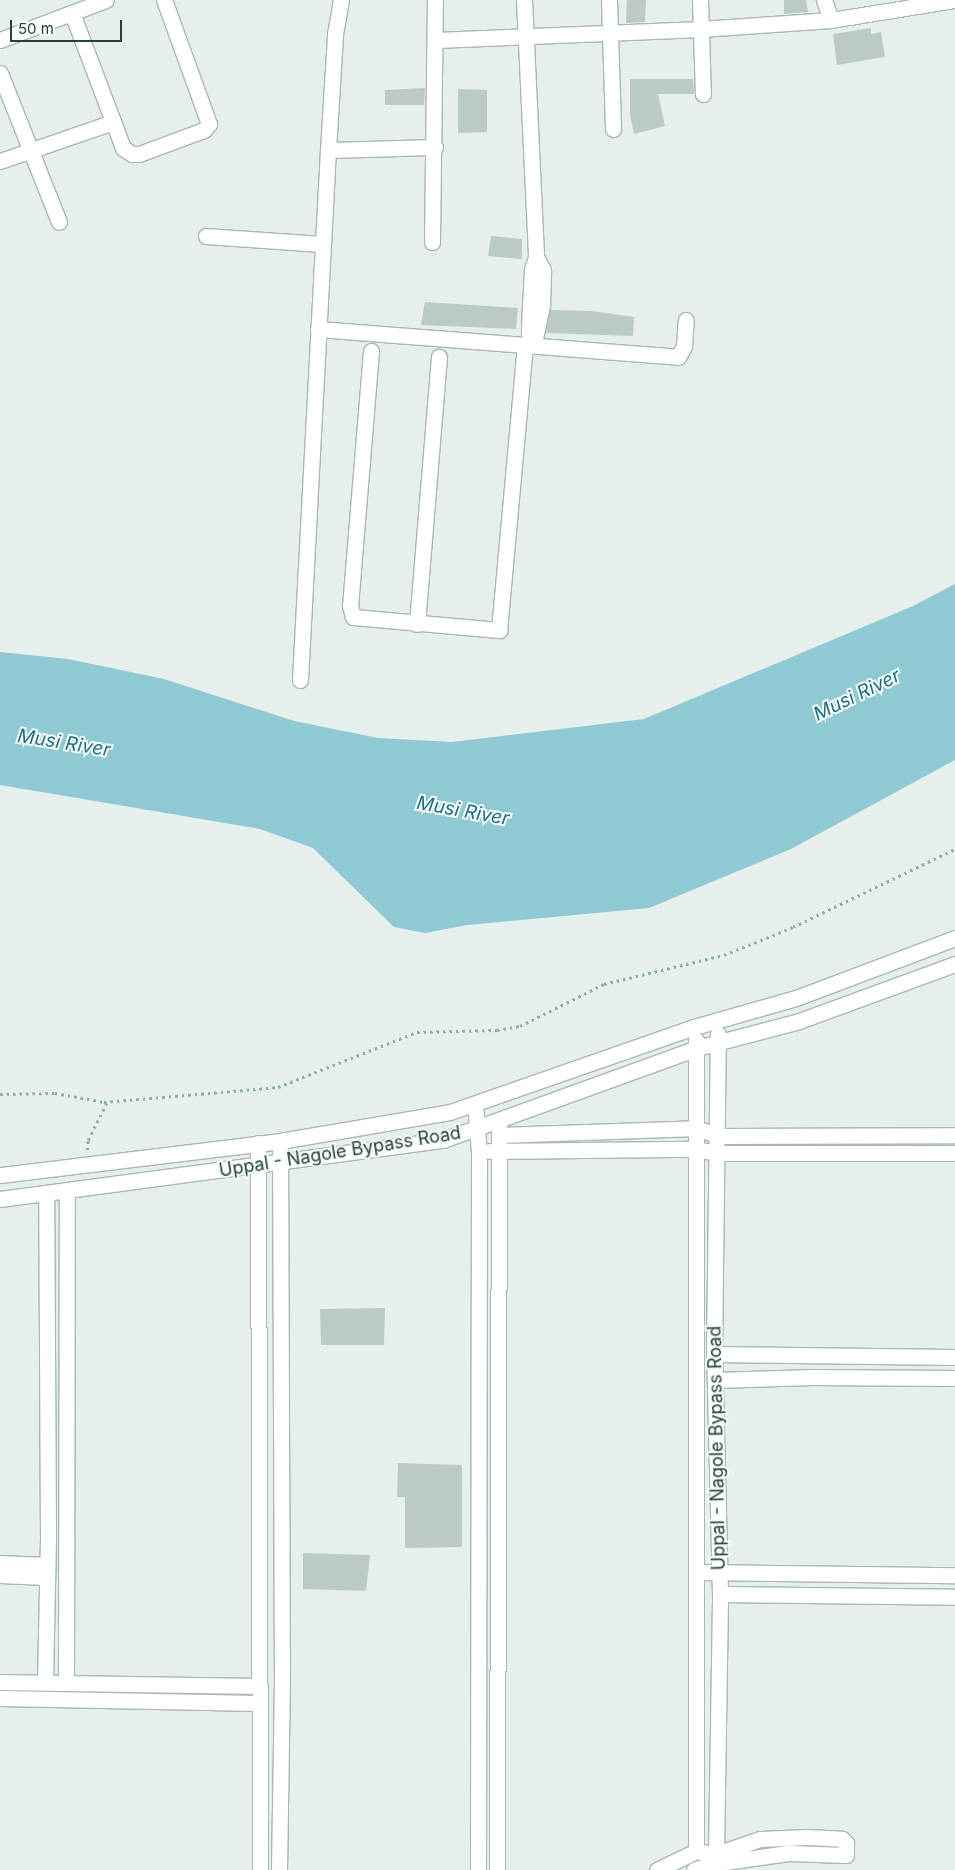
<!DOCTYPE html>
<html>
<head>
<meta charset="utf-8">
<style>
  body { margin:0 }
  #map { position:relative; width:955px; height:1870px; overflow:hidden; background:#e6efeb; font-family:Inter,sans-serif }
  div>[style] { position:absolute }
  .water>* { inset:0; background:#8ec9d4 }
  .building>* { inset:0; background:#bbcac4 }
  .path>* { height:2.5px; margin-top:-1.25px; transform-origin:0; background:repeating-linear-gradient(90deg,#86b3a5 0 2.5px,transparent 0 6.5px) }
  .roads { filter:drop-shadow(1px 0 #a8b8b2) drop-shadow(-1px 0 #a8b8b2) drop-shadow(0 1px #a8b8b2) drop-shadow(0 -1px #a8b8b2) }
  .street>* { height:15px; margin:-7.5px; padding:0 7.5px; transform-origin:7.5px; border-radius:7.5px; background:#fff }
  .secondary>* { height:15px; margin:-7.5px; padding:0 7.5px; transform-origin:7.5px; border-radius:7.5px; background:#fff }
  span { translate:-50% -50%; white-space:nowrap; text-align:center; line-height:1.15; -webkit-text-stroke:4px #f7fbf9; paint-order:stroke }
  .street-label { font-size:18px; color:#24423a }
  .water-label { font-size:19px; color:#1c6f80; font-style:italic }
  .scale { position:absolute; left:10px; top:20px; width:112px; height:22px; box-sizing:border-box; border:2px solid #24423a; border-top:0; padding-left:6px; font-size:15px; line-height:18px; white-space:nowrap; color:#24423a; -webkit-text-stroke:4px #f7fbf9; paint-order:stroke }
</style>
</head>
<body>
<div id="map">
  <div class="water">
    <i style="clip-path:polygon(955px 584px,955px 760px,791px 849px,649px 908px,467px 925px,425px 933px,394px 927px,313px 848px,260px 829px,0 785px,0 652px,68px 659px,164px 679px,294px 721px,378px 738px,452px 742px,644px 719px,913px 606px)"></i>
  </div>
  <div class="building">
    <i style="clip-path:polygon(627px 0,646px 0,645px 22px,626px 23px)"></i>
    <i style="clip-path:polygon(784px 0,806px 0,808px 12px,784px 14px)"></i>
    <i style="clip-path:polygon(871px 28px,871px 34px,881px 32px,885px 57px,837px 65px,833px 34px)"></i>
    <i style="clip-path:polygon(630px 79px,693px 79px,694px 94px,658px 94px,665px 126px,634px 134px,630px 115px)"></i>
    <i style="clip-path:polygon(425px 88px,424px 105px,385px 105px,385px 90px)"></i>
    <i style="clip-path:polygon(458px 89px,487px 90px,487px 132px,458px 133px)"></i>
    <i style="clip-path:polygon(491px 236px,522px 239px,522px 259px,488px 256px)"></i>
    <i style="clip-path:polygon(425px 302px,518px 308px,516px 329px,421px 325px)"></i>
    <i style="clip-path:polygon(550px 310px,592px 311px,634px 317px,633px 336px,546px 333px)"></i>
    <i style="clip-path:polygon(385px 1308px,384px 1345px,321px 1345px,320px 1309px)"></i>
    <i style="clip-path:polygon(398px 1463px,462px 1465px,462px 1547px,405px 1548px,405px 1497px,397px 1497px)"></i>
    <i style="clip-path:polygon(303px 1553px,370px 1555px,366px 1591px,303px 1589px)"></i>
  </div>
  <div class="path">
    <i style="left:0;top:1094px;width:55px;rotate:-1deg"></i>
    <i style="left:55px;top:1093px;width:50px;rotate:10.4deg"></i>
    <i style="left:104px;top:1102px;width:175px;rotate:-4.9deg"></i>
    <i style="left:278px;top:1087px;width:149px;rotate:-21.6deg"></i>
    <i style="left:417px;top:1032px;width:80px;rotate:-1.4deg"></i>
    <i style="left:497px;top:1030px;width:23px;rotate:-10deg"></i>
    <i style="left:520px;top:1026px;width:94px;rotate:-26.6deg"></i>
    <i style="left:604px;top:984px;width:123px;rotate:-13.6deg"></i>
    <i style="left:724px;top:955px;width:74px;rotate:-22.1deg"></i>
    <i style="left:793px;top:927px;width:180px;rotate:-25.7deg"></i>
    <i style="left:87px;top:1150px;width:10px;rotate:-84deg"></i>
    <i style="left:88px;top:1140px;width:42px;rotate:-63.4deg"></i>
  </div>
  <div class="roads">
    <div class="street">
      <i style="left:524px;top:0;width:257px;rotate:87.3deg"></i>
      <i style="left:536px;top:257px;width:13px;rotate:108deg"></i>
      <i style="left:532px;top:269px;width:34px;rotate:93deg"></i>
      <i style="left:530px;top:303px;width:30px;rotate:92deg"></i>
      <i style="left:529px;top:333px;width:13px;rotate:72deg"></i>
      <i style="left:609px;top:0;width:129px;rotate:88.2deg"></i>
      <i style="left:700px;top:0;width:94px;rotate:88.2deg"></i>
      <i style="left:824px;top:0;width:21px;rotate:71deg"></i>
      <i style="left:72px;top:13px;width:144px;rotate:69.3deg"></i>
      <i style="left:123px;top:148px;width:11px;rotate:34deg"></i>
      <i style="left:132px;top:154px;width:7px"></i>
      <i style="left:139px;top:154px;width:69px;rotate:-20.3deg"></i>
      <i style="left:204px;top:130px;width:8px;rotate:-50deg"></i>
      <i style="left:209px;top:124px;width:132px;rotate:-109.9deg"></i>
      <i style="left:0;top:40px;width:113px;rotate:-20.7deg"></i>
      <i style="left:436px;top:40px;width:265px;rotate:-2.4deg"></i>
      <i style="left:701px;top:29px;width:130px;rotate:-4deg"></i>
      <i style="left:831px;top:20px;width:126px;rotate:-9.2deg"></i>
      <i style="left:0;top:73px;width:160px;rotate:68.4deg"></i>
      <i style="left:328px;top:150px;width:107px;rotate:-1.6deg"></i>
      <i style="left:0;top:161px;width:120px;rotate:-19deg"></i>
      <i style="left:206px;top:236px;width:116px;rotate:3.9deg"></i>
      <i style="left:432px;top:242px;width:242px;rotate:-89.3deg"></i>
      <i style="left:318px;top:329px;width:361px;rotate:4.4deg"></i>
      <i style="left:678px;top:357px;width:13px;rotate:-61deg"></i>
      <i style="left:684px;top:346px;width:26px;rotate:-86deg"></i>
      <i style="left:534px;top:343px;width:40px;rotate:-78deg"></i>
      <i style="left:542px;top:304px;width:34px;rotate:-88deg"></i>
      <i style="left:543px;top:270px;width:15px;rotate:-118deg"></i>
      <i style="left:371px;top:351px;width:255px;rotate:94.7deg"></i>
      <i style="left:350px;top:605px;width:12px;rotate:76deg"></i>
      <i style="left:353px;top:617px;width:147px;rotate:5.1deg"></i>
      <i style="left:499px;top:630px;width:285px;rotate:-84.8deg"></i>
      <i style="left:417px;top:624px;width:268px;rotate:-85.3deg"></i>
      <i style="left:300px;top:680px;width:531px;rotate:-86.98deg"></i>
      <i style="left:328px;top:150px;width:116px;rotate:-86.5deg"></i>
      <i style="left:335px;top:34px;width:35px;rotate:-80deg"></i>
      <i style="left:475px;top:1104px;width:49px;rotate:85.3deg"></i>
      <i style="left:479px;top:1153px;width:717px;rotate:90.08deg"></i>
      <i style="left:499px;top:1135px;width:197px;rotate:-2deg"></i>
      <i style="left:696px;top:1128px;width:24px;rotate:19deg"></i>
      <i style="left:719px;top:1136px;width:236px;rotate:-0.2deg"></i>
      <i style="left:258px;top:1143px;width:727px;rotate:89.84deg"></i>
      <i style="left:490px;top:1151px;width:206px;rotate:-0.6deg"></i>
      <i style="left:696px;top:1149px;width:20px;rotate:11deg"></i>
      <i style="left:716px;top:1153px;width:239px"></i>
      <i style="left:714px;top:1354px;width:241px;rotate:0.7deg"></i>
      <i style="left:715px;top:1380px;width:98px;rotate:-1.8deg"></i>
      <i style="left:813px;top:1377px;width:142px;rotate:0.4deg"></i>
      <i style="left:0;top:1563px;width:46px;rotate:2.5deg"></i>
      <i style="left:697px;top:1572px;width:258px;rotate:0.7deg"></i>
      <i style="left:0;top:1575px;width:46px;rotate:2.5deg"></i>
      <i style="left:720px;top:1594px;width:235px;rotate:0.7deg"></i>
      <i style="left:0;top:1682px;width:260px;rotate:0.9deg"></i>
      <i style="left:45px;top:1682px;width:146px;rotate:-88.8deg"></i>
      <i style="left:48px;top:1536px;width:342px;rotate:-90.3deg"></i>
      <i style="left:66px;top:1682px;width:490px;rotate:-89.9deg"></i>
      <i style="left:0;top:1698px;width:259px;rotate:1.1deg"></i>
      <i style="left:279px;top:1870px;width:183px;rotate:-89.1deg"></i>
      <i style="left:282px;top:1687px;width:546px;rotate:-90.21deg"></i>
      <i style="left:497px;top:1870px;width:748px;rotate:-89.85deg"></i>
    </div>
    <div class="secondary">
      <i style="left:0;top:1175px;width:282px;rotate:-6.9deg"></i>
      <i style="left:280px;top:1141px;width:172px;rotate:-9.7deg"></i>
      <i style="left:450px;top:1112px;width:258px;rotate:-19.2deg"></i>
      <i style="left:694px;top:1027px;width:106px;rotate:-15.9deg"></i>
      <i style="left:796px;top:998px;width:170px;rotate:-20.7deg"></i>
      <i style="left:0;top:1199px;width:447px;rotate:-7.6deg"></i>
      <i style="left:443px;top:1140px;width:270px;rotate:-19.9deg"></i>
      <i style="left:697px;top:1048px;width:106px;rotate:-14.8deg"></i>
      <i style="left:799px;top:1021px;width:166px;rotate:-20.1deg"></i>
      <i style="left:696px;top:1851px;width:811px;rotate:-90deg"></i>
      <i style="left:716px;top:1854px;width:260px;rotate:-89.1deg"></i>
      <i style="left:720px;top:1594px;width:240px;rotate:-91.4deg"></i>
      <i style="left:714px;top:1354px;width:320px;rotate:-89.3deg"></i>
      <i style="left:657px;top:1870px;width:43px;rotate:-26deg"></i>
      <i style="left:696px;top:1851px;width:20px;rotate:9deg"></i>
      <i style="left:716px;top:1854px;width:46px;rotate:-18.8deg"></i>
      <i style="left:760px;top:1839px;width:47px;rotate:-2.4deg"></i>
      <i style="left:807px;top:1837px;width:35px;rotate:3deg"></i>
      <i style="left:842px;top:1839px;width:6px;rotate:45deg"></i>
      <i style="left:846px;top:1843px;width:12px;rotate:90deg"></i>
      <i style="left:846px;top:1855px;width:58px;rotate:-178deg"></i>
      <i style="left:788px;top:1853px;width:78px;rotate:171.9deg"></i>
      <i style="left:711px;top:1864px;width:18px;rotate:161deg"></i>
    </div>
  </div>
  <div class="street-label">
    <span style="left:340px;top:1152px;rotate:-9deg">Uppal - Nagole Bypass Road</span>
    <span style="left:717px;top:1448px;rotate:-91deg">Uppal - Nagole Bypass Road</span>
  </div>
  <div class="water-label">
    <span style="left:857px;top:695px;rotate:-26deg">Musi River</span>
    <span style="left:64px;top:743px;rotate:9deg">Musi River</span>
    <span style="left:463px;top:811px;rotate:10deg">Musi River</span>
  </div>
  <div class="scale">50 m</div>
</div>
</body>
</html>
